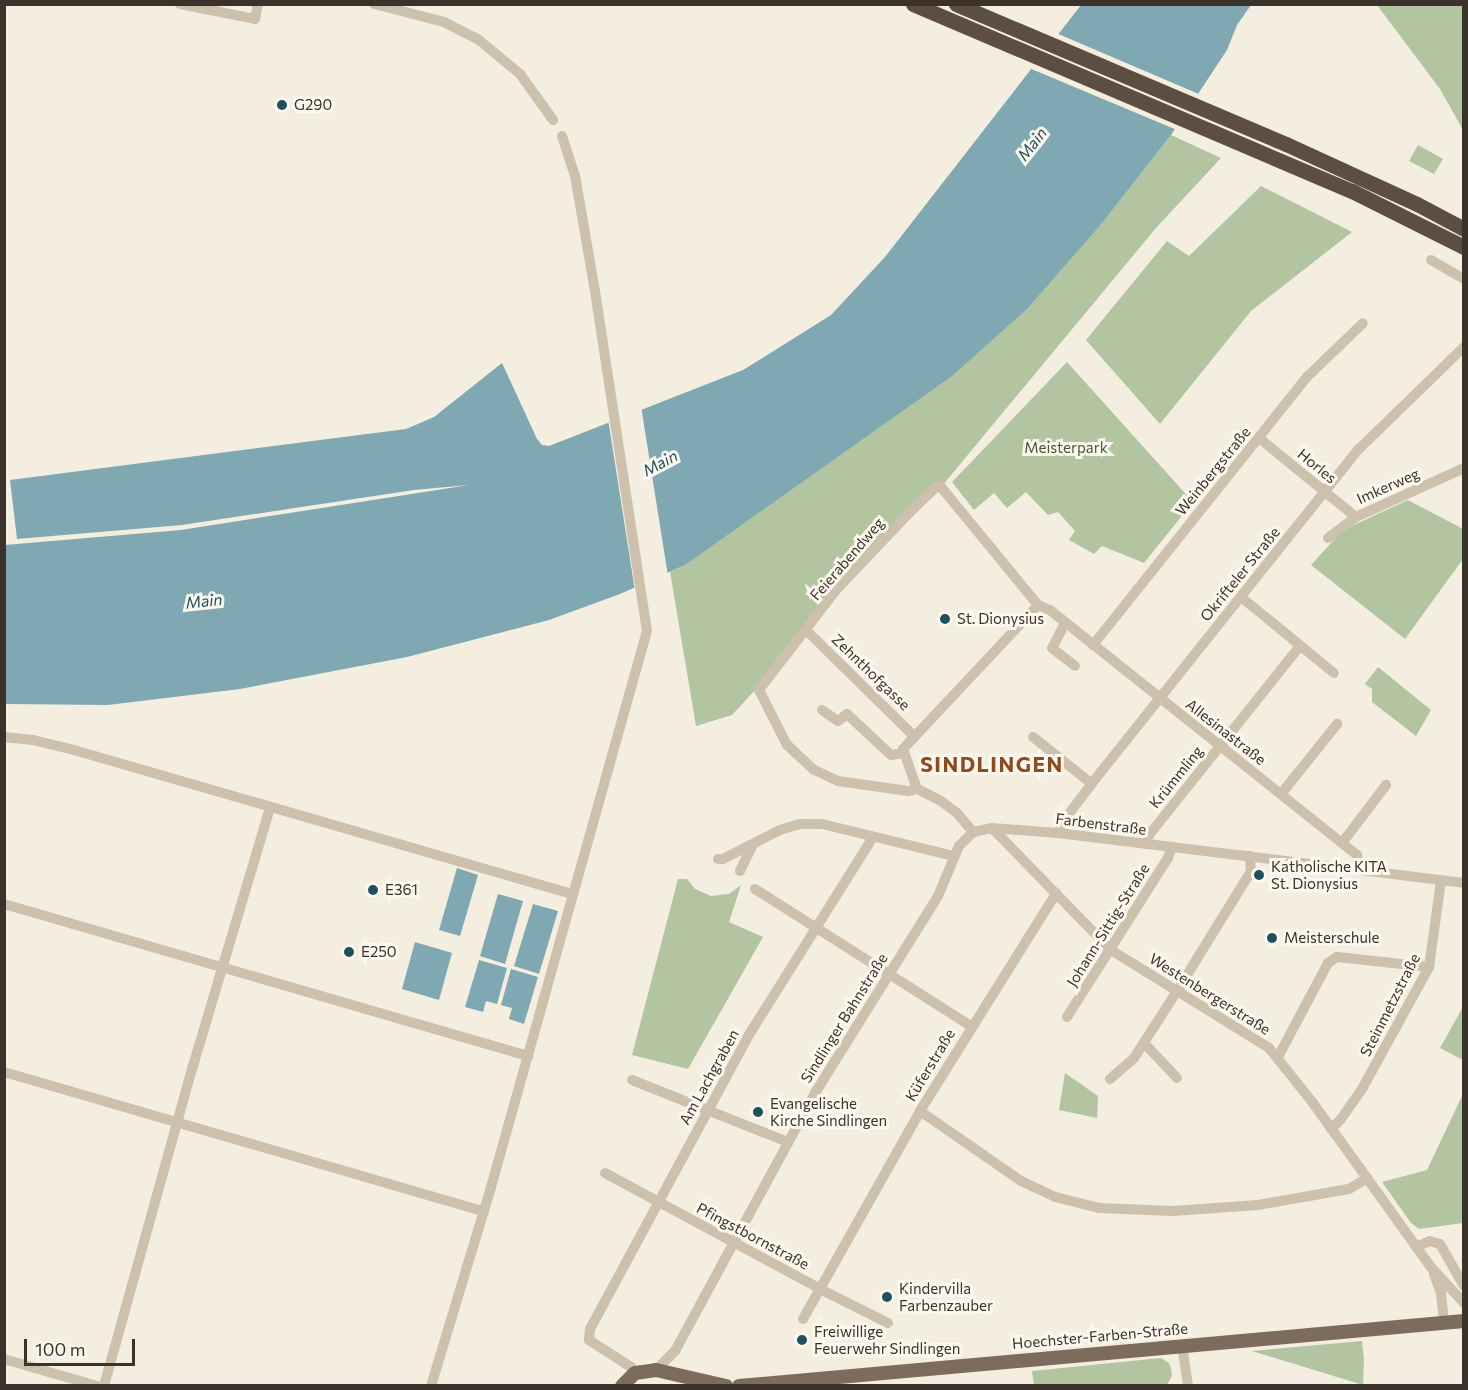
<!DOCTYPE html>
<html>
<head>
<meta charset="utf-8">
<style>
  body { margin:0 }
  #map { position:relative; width:1468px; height:1390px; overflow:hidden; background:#f4eee1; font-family:Commissioner,sans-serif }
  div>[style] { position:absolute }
  .green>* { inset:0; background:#b2c4a0 }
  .water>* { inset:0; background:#7fa8b2 }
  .pier>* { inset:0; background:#f4eee1 }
  .minor>* { height:10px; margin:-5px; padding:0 5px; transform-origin:5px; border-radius:5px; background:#cdc0ac }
  .major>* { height:14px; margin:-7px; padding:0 7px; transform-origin:7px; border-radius:7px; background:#7d6c5c }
  .highway>* { height:15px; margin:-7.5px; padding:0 7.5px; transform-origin:7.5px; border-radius:7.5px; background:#5c4e42 }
  .dots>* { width:16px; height:16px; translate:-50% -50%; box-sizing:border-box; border:3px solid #fbf7ee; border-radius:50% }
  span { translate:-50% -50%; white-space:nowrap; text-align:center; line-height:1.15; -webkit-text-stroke:6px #fbf7ee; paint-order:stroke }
  .poi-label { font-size:15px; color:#3b332b }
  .left { translate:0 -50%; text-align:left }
  .park-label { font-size:15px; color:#435a2e }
  .street-label { font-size:15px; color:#3b332b }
  .water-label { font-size:16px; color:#20505d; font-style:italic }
  .district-label { font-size:21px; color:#8b4c23; font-weight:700; letter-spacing:1.5px }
  .frame { position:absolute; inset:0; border:6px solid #3b332b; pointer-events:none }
  .scale { position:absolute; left:24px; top:1339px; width:111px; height:27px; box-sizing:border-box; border:3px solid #3b332b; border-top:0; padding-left:8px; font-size:18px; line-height:21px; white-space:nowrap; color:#3b332b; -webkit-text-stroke:4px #fbf7ee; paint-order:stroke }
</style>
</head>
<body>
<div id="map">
  <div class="green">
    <i style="clip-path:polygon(1377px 5px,1463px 5px,1463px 130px,1440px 89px)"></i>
    <i style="clip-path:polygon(1171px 135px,1221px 158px,1156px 228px,942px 486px,907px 512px,757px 688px,732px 715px,696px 726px,670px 572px,685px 565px,1103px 222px)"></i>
    <i style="clip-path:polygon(1418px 145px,1443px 159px,1434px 174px,1409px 161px)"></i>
    <i style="clip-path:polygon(1261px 186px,1352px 232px,1251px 311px,1160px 424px,1086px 340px,1167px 241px,1189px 256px)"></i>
    <i style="clip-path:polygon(1067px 362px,1193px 502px,1144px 563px,1102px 546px,1094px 554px,1069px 540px,1075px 531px,1058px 512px,1048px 515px,1026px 492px,1007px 508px,994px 493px,974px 510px,952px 482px)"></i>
    <i style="clip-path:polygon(1408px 500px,1463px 529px,1463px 559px,1405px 639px,1311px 565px,1343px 530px)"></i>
    <i style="clip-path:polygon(1378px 667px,1431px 710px,1416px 736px,1372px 702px,1372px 689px,1365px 684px)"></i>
    <i style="clip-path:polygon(678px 879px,687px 879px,695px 889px,711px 896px,729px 894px,741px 885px,729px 922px,763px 937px,688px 1069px,632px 1055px)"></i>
    <i style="clip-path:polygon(1463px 1007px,1464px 1060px,1463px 1060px,1440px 1048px)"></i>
    <i style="clip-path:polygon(1065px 1073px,1098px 1096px,1097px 1118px,1059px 1110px)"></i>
    <i style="clip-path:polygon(1463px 1094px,1463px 1223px,1419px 1229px,1411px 1223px,1382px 1182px,1427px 1170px)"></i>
    <i style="clip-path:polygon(1362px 1341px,1364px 1360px,1363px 1385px,1252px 1351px)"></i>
    <i style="clip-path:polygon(1161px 1358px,1169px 1363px,1171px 1368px,1172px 1376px,1167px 1385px,1034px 1385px,1032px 1371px)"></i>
  </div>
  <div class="water">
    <i style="clip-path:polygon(1081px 5px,1251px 5px,1237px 25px,1227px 50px,1171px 135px,1103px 222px,1027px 309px,952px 376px,685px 565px,620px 594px,549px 620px,407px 657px,240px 689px,108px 705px,5px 704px,5px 545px,181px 530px,469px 485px,414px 490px,182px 525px,17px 539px,10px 480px,406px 429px,434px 417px,502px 363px,537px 439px,542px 445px,549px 446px,743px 370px,831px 315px,885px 257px)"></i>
    <i style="clip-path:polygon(457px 868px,478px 875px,460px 936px,439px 930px)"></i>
    <i style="clip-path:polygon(498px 894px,523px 901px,505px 964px,480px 956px)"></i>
    <i style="clip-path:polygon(533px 904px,558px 911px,539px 974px,514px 966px)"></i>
    <i style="clip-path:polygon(415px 942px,452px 953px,439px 1000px,402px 989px)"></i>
    <i style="clip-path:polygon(479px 960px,507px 968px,497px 1004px,486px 1001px,483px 1012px,465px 1007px)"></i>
    <i style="clip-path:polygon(511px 969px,538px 977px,524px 1024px,509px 1019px,512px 1008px,501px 1005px)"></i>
  </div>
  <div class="pier">
    <i style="clip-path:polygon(1056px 33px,1201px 95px,1177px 130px,1029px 68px)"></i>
    <i style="clip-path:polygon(641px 406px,668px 576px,635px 591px,608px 419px)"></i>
  </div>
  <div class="minor">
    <i style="left:180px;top:4px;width:76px;rotate:11.3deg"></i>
    <i style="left:255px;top:19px;width:15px;rotate:-79deg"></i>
    <i style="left:374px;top:4px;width:72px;rotate:14.4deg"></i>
    <i style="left:444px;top:22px;width:39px;rotate:27deg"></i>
    <i style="left:479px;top:40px;width:53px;rotate:39.7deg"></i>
    <i style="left:520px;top:74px;width:57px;rotate:54.3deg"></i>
    <i style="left:1431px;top:260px;width:38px;rotate:30deg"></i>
    <i style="left:1259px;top:438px;width:125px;rotate:39.2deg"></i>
    <i style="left:1328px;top:538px;width:35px;rotate:-37deg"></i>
    <i style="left:1356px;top:517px;width:119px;rotate:-24.4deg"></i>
    <i style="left:1241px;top:597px;width:120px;rotate:39.3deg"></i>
    <i style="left:1065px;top:623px;width:28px;rotate:117deg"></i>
    <i style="left:1052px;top:648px;width:29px;rotate:38deg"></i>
    <i style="left:807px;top:631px;width:150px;rotate:44.5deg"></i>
    <i style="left:1093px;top:645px;width:344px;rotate:-51.4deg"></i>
    <i style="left:1308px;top:376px;width:76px;rotate:-43.9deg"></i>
    <i style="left:822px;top:710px;width:19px;rotate:35deg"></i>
    <i style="left:838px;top:721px;width:11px;rotate:-38deg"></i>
    <i style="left:847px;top:714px;width:60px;rotate:43deg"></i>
    <i style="left:891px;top:755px;width:12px;rotate:-9deg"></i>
    <i style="left:4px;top:737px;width:29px;rotate:6deg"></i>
    <i style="left:33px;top:740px;width:42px;rotate:13.7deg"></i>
    <i style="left:74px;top:750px;width:518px;rotate:16.13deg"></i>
    <i style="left:1033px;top:737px;width:75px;rotate:38.5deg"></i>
    <i style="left:917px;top:789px;width:9px;rotate:167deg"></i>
    <i style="left:908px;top:791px;width:71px;rotate:-171.9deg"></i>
    <i style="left:838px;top:781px;width:26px;rotate:-155deg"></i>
    <i style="left:814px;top:770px;width:37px;rotate:-137deg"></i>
    <i style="left:787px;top:745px;width:62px;rotate:-117deg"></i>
    <i style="left:759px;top:690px;width:126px;rotate:-52.4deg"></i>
    <i style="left:836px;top:590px;width:106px;rotate:-46.5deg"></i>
    <i style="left:909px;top:513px;width:37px;rotate:-44deg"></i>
    <i style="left:936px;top:487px;width:5px"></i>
    <i style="left:941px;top:487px;width:153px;rotate:50.6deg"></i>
    <i style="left:1038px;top:605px;width:13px;rotate:23deg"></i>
    <i style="left:1050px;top:610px;width:393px;rotate:38.6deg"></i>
    <i style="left:1357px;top:855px;width:15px;rotate:86deg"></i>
    <i style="left:1281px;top:794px;width:90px;rotate:-51.3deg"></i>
    <i style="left:992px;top:828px;width:170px;rotate:45.7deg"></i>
    <i style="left:1111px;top:950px;width:186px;rotate:31.8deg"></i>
    <i style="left:1269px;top:1048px;width:70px;rotate:51.3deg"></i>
    <i style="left:1313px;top:1103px;width:201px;rotate:54.3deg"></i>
    <i style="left:1430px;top:1266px;width:50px;rotate:47.4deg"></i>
    <i style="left:973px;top:832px;width:25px;rotate:-130deg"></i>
    <i style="left:957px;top:813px;width:20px;rotate:-143deg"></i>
    <i style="left:941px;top:801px;width:27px;rotate:-153deg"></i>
    <i style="left:917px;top:789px;width:42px;rotate:-109.3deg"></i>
    <i style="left:903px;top:749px;width:197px;rotate:-46.8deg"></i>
    <i style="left:1058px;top:833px;width:11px;rotate:-68deg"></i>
    <i style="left:1062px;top:823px;width:63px;rotate:-52.8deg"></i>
    <i style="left:1100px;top:773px;width:415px;rotate:-51.4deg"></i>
    <i style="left:1359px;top:449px;width:146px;rotate:-44.2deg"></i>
    <i style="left:1342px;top:843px;width:73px;rotate:-52.8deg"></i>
    <i style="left:1146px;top:844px;width:9px;rotate:-72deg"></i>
    <i style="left:1149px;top:835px;width:242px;rotate:-51.4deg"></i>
    <i style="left:718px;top:859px;width:5px"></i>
    <i style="left:723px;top:859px;width:64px;rotate:-27deg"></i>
    <i style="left:780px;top:830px;width:21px;rotate:-17deg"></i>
    <i style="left:800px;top:824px;width:22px"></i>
    <i style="left:822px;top:824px;width:135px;rotate:13.7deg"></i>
    <i style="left:740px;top:871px;width:30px;rotate:-64deg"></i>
    <i style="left:755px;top:889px;width:256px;rotate:32.4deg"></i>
    <i style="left:4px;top:904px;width:546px;rotate:16.18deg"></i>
    <i style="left:1067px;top:1017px;width:188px;rotate:-57.6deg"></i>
    <i style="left:1168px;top:858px;width:12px;rotate:-70deg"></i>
    <i style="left:1144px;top:1043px;width:48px;rotate:46.7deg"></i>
    <i style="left:1278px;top:1057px;width:106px;rotate:-62deg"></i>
    <i style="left:1328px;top:963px;width:11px;rotate:-34deg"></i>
    <i style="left:1337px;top:957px;width:93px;rotate:6.2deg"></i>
    <i style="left:4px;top:1072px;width:500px;rotate:16.2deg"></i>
    <i style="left:1110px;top:1079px;width:32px;rotate:-41deg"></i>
    <i style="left:1134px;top:1058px;width:80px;rotate:-57.3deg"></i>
    <i style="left:1177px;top:991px;width:141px;rotate:-58.3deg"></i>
    <i style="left:1251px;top:871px;width:15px;rotate:-94deg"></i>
    <i style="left:632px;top:1080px;width:168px;rotate:21.7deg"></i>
    <i style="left:920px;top:1111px;width:123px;rotate:34.7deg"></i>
    <i style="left:1021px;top:1181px;width:38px;rotate:25deg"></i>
    <i style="left:1055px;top:1197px;width:45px;rotate:14deg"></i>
    <i style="left:1099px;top:1208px;width:74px;rotate:2.3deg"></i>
    <i style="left:1173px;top:1211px;width:85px;rotate:-4deg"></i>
    <i style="left:1258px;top:1205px;width:92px;rotate:-10deg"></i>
    <i style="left:1349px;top:1189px;width:21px;rotate:-31deg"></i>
    <i style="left:1331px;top:1129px;width:14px;rotate:-45deg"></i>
    <i style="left:1341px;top:1119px;width:37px;rotate:-55deg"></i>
    <i style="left:1362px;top:1089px;width:139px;rotate:-61.2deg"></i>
    <i style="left:1429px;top:967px;width:88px;rotate:-82.1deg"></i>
    <i style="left:605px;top:1173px;width:244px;rotate:28.3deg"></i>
    <i style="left:820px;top:1289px;width:76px;rotate:26.6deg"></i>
    <i style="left:1416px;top:1247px;width:15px;rotate:-23deg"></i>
    <i style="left:1430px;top:1241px;width:10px;rotate:17deg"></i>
    <i style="left:1440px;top:1244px;width:48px;rotate:60.3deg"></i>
    <i style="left:1434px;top:1274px;width:20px;rotate:70deg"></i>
    <i style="left:1441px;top:1293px;width:29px;rotate:84deg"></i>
    <i style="left:803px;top:1319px;width:239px;rotate:-60.6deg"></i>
    <i style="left:920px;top:1111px;width:257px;rotate:-58deg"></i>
    <i style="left:1182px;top:1345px;width:41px;rotate:81.7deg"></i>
    <i style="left:4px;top:1359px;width:97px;rotate:16.2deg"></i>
    <i style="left:656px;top:1370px;width:27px;rotate:-45deg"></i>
    <i style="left:675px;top:1351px;width:294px;rotate:-61.5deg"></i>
    <i style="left:815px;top:1093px;width:232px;rotate:-58deg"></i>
    <i style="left:938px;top:896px;width:54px;rotate:-67.2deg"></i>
    <i style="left:959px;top:846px;width:20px;rotate:-45deg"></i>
    <i style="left:973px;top:832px;width:19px;rotate:-12deg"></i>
    <i style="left:992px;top:828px;width:66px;rotate:4.3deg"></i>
    <i style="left:1058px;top:833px;width:409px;rotate:7deg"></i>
    <i style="left:635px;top:1373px;width:7px;rotate:-124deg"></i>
    <i style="left:631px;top:1367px;width:50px;rotate:-147.3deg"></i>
    <i style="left:589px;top:1340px;width:11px;rotate:-85deg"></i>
    <i style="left:590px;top:1329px;width:340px;rotate:-61.6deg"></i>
    <i style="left:752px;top:1030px;width:228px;rotate:-57.9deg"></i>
    <i style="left:104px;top:1386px;width:332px;rotate:-74.5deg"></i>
    <i style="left:193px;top:1066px;width:269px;rotate:-73.4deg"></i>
    <i style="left:431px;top:1386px;width:208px;rotate:-73.2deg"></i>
    <i style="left:491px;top:1187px;width:577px;rotate:-74.33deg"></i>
    <i style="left:647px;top:631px;width:338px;rotate:-98.7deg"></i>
    <i style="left:596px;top:297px;width:123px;rotate:-99.8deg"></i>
    <i style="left:575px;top:176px;width:42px;rotate:-108deg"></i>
  </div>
  <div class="major">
    <i style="left:622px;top:1386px;width:18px;rotate:-45deg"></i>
    <i style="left:635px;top:1373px;width:21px;rotate:-8deg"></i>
    <i style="left:656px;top:1370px;width:72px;rotate:12.9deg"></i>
    <i style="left:739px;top:1386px;width:728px;rotate:-5.12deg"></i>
  </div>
  <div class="highway">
    <i style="left:913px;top:4px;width:477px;rotate:23.1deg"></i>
    <i style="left:1352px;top:191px;width:125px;rotate:26.6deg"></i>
    <i style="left:956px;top:4px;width:358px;rotate:23deg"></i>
    <i style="left:1286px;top:144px;width:144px;rotate:24.6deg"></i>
    <i style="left:1417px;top:204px;width:53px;rotate:28deg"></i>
  </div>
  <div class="dots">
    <i style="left:282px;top:105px;background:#20505d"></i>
    <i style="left:945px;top:619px;background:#20505d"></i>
    <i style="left:1259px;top:875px;background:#20505d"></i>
    <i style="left:373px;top:890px;background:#20505d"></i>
    <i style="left:1272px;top:938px;background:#20505d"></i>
    <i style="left:349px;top:952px;background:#20505d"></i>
    <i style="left:758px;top:1112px;background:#20505d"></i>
    <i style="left:887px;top:1297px;background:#20505d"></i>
    <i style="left:802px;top:1340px;background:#20505d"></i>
  </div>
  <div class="poi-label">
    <span class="left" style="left:294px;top:105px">G290</span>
    <span class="left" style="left:957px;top:619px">St. Dionysius</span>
    <span class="left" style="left:1271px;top:875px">Katholische KITA<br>St. Dionysius</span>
    <span class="left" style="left:385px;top:890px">E361</span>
    <span class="left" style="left:1284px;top:938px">Meisterschule</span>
    <span class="left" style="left:361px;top:952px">E250</span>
    <span class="left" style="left:770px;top:1112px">Evangelische<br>Kirche Sindlingen</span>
    <span class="left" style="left:899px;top:1297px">Kindervilla<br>Farbenzauber</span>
    <span class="left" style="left:814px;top:1340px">Freiwillige<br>Feuerwehr Sindlingen</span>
  </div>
  <div class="park-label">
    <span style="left:1066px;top:448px">Meisterpark</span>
  </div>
  <div class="street-label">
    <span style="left:1317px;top:466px;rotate:39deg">Horles</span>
    <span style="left:1213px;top:471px;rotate:-51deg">Weinbergstraße</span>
    <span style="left:1388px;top:486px;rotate:-24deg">Imkerweg</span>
    <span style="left:847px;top:559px;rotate:-49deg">Feierabendweg</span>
    <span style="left:1240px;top:574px;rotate:-51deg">Okrifteler Straße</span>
    <span style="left:871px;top:672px;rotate:44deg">Zehnthofgasse</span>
    <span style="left:1226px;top:732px;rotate:38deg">Allesinastraße</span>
    <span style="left:1176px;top:777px;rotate:-51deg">Krümmling</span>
    <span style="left:1101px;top:824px;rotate:7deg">Farbenstraße</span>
    <span style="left:1108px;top:925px;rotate:-58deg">Johann-Sittig-Straße</span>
    <span style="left:1210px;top:994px;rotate:32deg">Westenbergerstraße</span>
    <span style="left:1390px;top:1005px;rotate:-63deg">Steinmetzstraße</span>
    <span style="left:844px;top:1018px;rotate:-58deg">Sindlinger Bahnstraße</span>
    <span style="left:930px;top:1065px;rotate:-59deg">Küferstraße</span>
    <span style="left:709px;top:1077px;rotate:-61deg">Am Lachgraben</span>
    <span style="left:753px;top:1236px;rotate:28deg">Pfingstbornstraße</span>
    <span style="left:1100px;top:1336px;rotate:-5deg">Hoechster-Farben-Straße</span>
  </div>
  <div class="water-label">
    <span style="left:1032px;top:144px;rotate:-52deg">Main</span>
    <span style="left:660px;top:463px;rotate:-28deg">Main</span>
    <span style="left:204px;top:601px;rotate:-6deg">Main</span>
  </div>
  <div class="district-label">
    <span style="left:992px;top:764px">SINDLINGEN</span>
  </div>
  <div class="frame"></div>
  <div class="scale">100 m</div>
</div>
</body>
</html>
